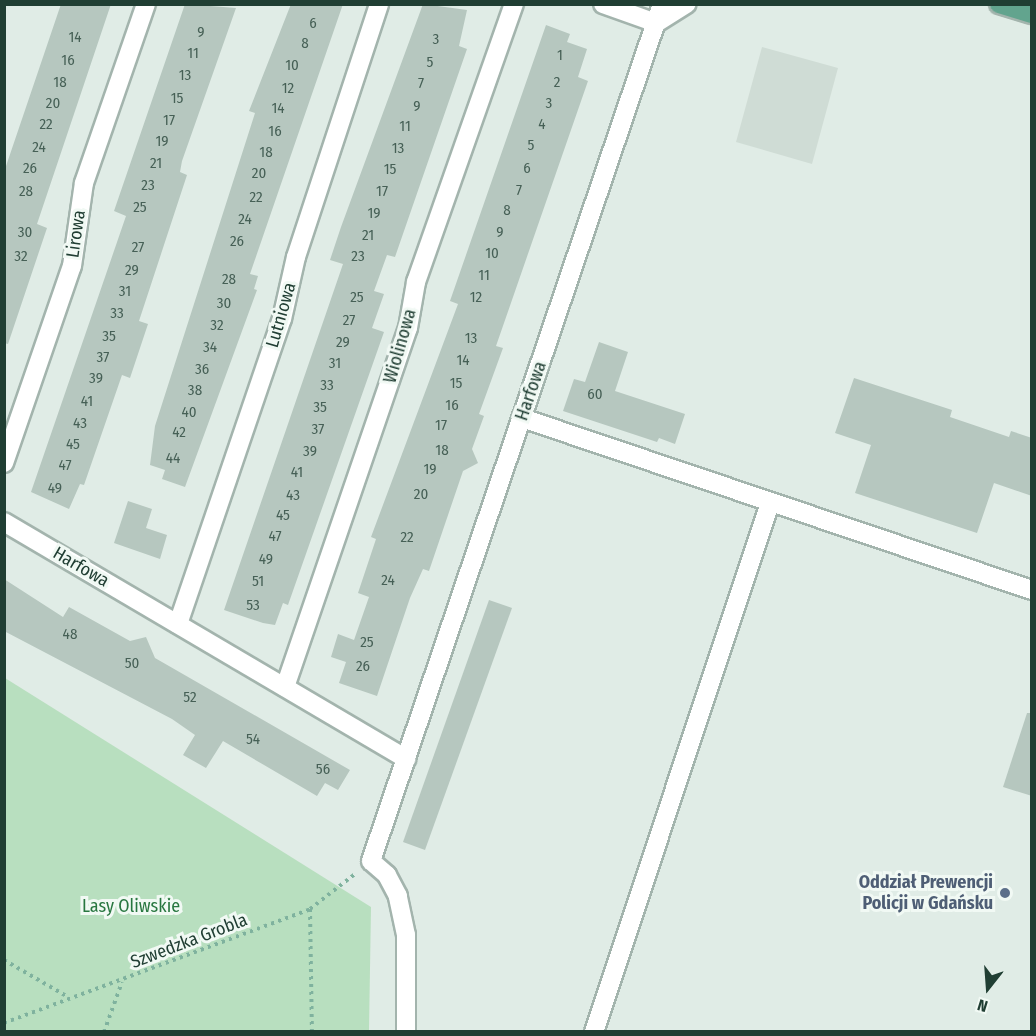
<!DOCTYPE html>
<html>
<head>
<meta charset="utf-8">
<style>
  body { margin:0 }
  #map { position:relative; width:1036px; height:1036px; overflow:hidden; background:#e0ece6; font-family:"Fira Sans Condensed",sans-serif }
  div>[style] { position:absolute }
  .built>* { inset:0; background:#cfdcd5 }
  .green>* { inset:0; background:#b8dfbf }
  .building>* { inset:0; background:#b6c7bf }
  .path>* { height:4px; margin-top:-2px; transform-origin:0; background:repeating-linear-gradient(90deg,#7fb29e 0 3px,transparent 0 7.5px) }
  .roads { filter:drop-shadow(2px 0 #a3b4ad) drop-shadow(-2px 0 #a3b4ad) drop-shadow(0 2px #a3b4ad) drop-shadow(0 -2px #a3b4ad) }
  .minor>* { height:18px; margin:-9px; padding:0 9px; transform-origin:9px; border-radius:9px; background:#fff }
  .major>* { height:18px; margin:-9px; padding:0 9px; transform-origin:9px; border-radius:9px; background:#62a48e }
  .dots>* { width:16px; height:16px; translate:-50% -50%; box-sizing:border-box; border:3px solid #f1f9f4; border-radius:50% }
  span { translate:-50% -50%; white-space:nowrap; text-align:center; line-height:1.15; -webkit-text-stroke:6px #f1f9f4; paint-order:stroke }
  .number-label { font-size:15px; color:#466056 }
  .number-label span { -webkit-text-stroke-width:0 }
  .street-label { font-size:18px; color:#203e33 }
  .service-label { font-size:18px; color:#4e5e75; font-weight:700 }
  .right { translate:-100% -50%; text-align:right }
  .park-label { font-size:18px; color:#287740 }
  .frame { position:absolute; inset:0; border:6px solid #203e33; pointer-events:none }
  .north { position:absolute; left:958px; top:958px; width:60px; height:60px; -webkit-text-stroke:4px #f1f9f4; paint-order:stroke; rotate:197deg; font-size:16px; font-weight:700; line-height:24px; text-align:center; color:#203e33 }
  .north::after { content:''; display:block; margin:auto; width:21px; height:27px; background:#203e33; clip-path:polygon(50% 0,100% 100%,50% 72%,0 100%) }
</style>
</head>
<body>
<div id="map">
  <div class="built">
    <i style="clip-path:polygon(762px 47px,838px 68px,812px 164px,736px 142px)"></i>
  </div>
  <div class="green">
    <i style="clip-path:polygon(5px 678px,371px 907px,369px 1031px,5px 1031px)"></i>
  </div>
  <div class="building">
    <i style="clip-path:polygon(61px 4px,111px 4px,37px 224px,47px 228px,8px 344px,4px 343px,4px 172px)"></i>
    <i style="clip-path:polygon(185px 4px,236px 8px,182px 161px,180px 172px,187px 175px,139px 321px,148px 324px,130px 378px,122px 375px,84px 485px,80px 484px,69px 509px,31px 492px,126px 216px,114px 211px)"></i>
    <i style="clip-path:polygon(291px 4px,343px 4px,250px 274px,258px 276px,254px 289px,257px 290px,185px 487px,162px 479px,165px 470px,150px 465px,155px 426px,255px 113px,249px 111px)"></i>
    <i style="clip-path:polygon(423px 4px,467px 10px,459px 46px,467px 49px,395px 257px,387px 255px,374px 291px,384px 294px,372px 328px,384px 332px,288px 605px,283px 603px,275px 625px,263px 623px,224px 610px,343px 264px,330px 260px,341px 227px)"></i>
    <i style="clip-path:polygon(546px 25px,570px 34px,567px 42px,587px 49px,578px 77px,588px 81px,496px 346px,503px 348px,479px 414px,484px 416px,472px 449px,478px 463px,463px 471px,429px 571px,423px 569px,410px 598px,377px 696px,339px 683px,346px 662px,331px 657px,338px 634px,354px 640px,369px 597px,358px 593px,376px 539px,371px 537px,458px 304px,450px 301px)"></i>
    <i style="clip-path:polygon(599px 342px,628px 352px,615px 391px,685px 414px,675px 444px,659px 438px,657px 442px,563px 411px,574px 379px,585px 382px)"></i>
    <i style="clip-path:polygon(854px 378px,952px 410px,950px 417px,1009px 437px,1011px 431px,1032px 438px,1032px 496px,994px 483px,977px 533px,855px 493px,871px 445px,835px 433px)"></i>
    <i style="clip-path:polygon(128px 501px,152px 509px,146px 528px,167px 535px,160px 559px,114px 543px)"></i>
    <i style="clip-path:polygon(4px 579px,63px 617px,69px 607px,130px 641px,146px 637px,155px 658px,350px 770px,338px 790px,325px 783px,317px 796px,223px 741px,206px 768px,183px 755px,195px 735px,172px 719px,4px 631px)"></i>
    <i style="clip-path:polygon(489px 600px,512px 608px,425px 850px,403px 842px)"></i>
    <i style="clip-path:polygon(1027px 713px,1032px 713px,1032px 796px,1003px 787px)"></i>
  </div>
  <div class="path">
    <i style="left:310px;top:909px;width:123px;rotate:89.1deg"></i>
    <i style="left:4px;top:960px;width:74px;rotate:30deg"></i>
    <i style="left:4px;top:1023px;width:327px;rotate:-20.4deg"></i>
    <i style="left:310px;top:909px;width:57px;rotate:-37.9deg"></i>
    <i style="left:104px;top:1032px;width:53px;rotate:-70.2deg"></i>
  </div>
  <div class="roads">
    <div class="minor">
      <i style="left:603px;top:4px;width:56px;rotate:19.7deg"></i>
      <i style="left:656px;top:23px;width:36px;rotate:-32deg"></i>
      <i style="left:522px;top:418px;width:538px;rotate:18.64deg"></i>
      <i style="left:4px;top:463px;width:208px;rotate:-71deg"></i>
      <i style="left:72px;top:266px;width:84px;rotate:-81.8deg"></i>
      <i style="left:84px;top:183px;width:189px;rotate:-70.9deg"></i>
      <i style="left:4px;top:522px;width:467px;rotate:30.5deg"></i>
      <i style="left:178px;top:624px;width:322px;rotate:-71.2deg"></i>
      <i style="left:282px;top:319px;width:64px;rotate:-77.3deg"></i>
      <i style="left:296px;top:257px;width:266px;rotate:-71.8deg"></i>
      <i style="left:285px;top:687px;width:379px;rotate:-71.1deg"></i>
      <i style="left:408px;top:328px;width:47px;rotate:-80.1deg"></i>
      <i style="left:416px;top:282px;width:295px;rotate:-70.6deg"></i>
      <i style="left:406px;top:1032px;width:97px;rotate:-90deg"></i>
      <i style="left:406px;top:935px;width:40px;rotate:-102deg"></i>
      <i style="left:398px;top:896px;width:24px;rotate:-118deg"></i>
      <i style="left:387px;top:875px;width:21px;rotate:-139deg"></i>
      <i style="left:371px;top:861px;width:905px;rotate:-71.24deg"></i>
      <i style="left:594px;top:1032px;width:558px;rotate:-71.6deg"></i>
    </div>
    <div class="major">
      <i style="left:999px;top:4px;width:34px;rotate:17deg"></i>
    </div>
  </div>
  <div class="dots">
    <i style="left:1005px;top:893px;background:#5c6f8a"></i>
  </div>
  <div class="number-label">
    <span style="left:313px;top:24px">6</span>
    <span style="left:201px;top:33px">9</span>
    <span style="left:75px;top:38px">14</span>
    <span style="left:436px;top:40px">3</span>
    <span style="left:305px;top:44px">8</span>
    <span style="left:193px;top:54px">11</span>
    <span style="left:560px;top:56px">1</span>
    <span style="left:68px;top:61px">16</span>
    <span style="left:430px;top:63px">5</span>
    <span style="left:292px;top:66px">10</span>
    <span style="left:185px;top:76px">13</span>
    <span style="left:60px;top:83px">18</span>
    <span style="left:557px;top:83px">2</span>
    <span style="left:421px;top:84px">7</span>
    <span style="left:288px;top:89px">12</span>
    <span style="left:177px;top:99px">15</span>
    <span style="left:53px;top:104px">20</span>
    <span style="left:549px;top:104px">3</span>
    <span style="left:417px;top:107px">9</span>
    <span style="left:278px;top:109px">14</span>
    <span style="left:169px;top:121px">17</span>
    <span style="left:46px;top:125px">22</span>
    <span style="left:542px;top:125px">4</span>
    <span style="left:405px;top:127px">11</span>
    <span style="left:275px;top:132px">16</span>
    <span style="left:162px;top:142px">19</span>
    <span style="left:531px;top:146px">5</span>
    <span style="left:39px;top:148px">24</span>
    <span style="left:398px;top:149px">13</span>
    <span style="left:266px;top:153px">18</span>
    <span style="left:156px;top:164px">21</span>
    <span style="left:30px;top:169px">26</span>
    <span style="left:527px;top:169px">6</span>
    <span style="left:390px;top:170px">15</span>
    <span style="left:259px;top:174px">20</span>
    <span style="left:148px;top:186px">23</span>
    <span style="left:519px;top:191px">7</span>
    <span style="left:26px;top:192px">28</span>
    <span style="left:382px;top:192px">17</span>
    <span style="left:256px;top:198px">22</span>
    <span style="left:140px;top:208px">25</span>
    <span style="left:507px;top:211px">8</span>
    <span style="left:374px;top:214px">19</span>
    <span style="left:245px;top:220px">24</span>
    <span style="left:25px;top:233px">30</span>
    <span style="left:500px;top:233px">9</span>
    <span style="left:368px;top:236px">21</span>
    <span style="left:237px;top:242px">26</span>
    <span style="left:138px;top:248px">27</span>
    <span style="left:492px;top:254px">10</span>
    <span style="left:21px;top:257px">32</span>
    <span style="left:358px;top:257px">23</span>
    <span style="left:132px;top:271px">29</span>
    <span style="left:484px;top:276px">11</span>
    <span style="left:229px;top:280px">28</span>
    <span style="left:125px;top:292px">31</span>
    <span style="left:357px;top:298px">25</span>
    <span style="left:476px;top:298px">12</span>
    <span style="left:224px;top:304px">30</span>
    <span style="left:117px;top:314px">33</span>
    <span style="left:349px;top:321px">27</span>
    <span style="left:217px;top:326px">32</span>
    <span style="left:109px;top:337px">35</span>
    <span style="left:471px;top:339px">13</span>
    <span style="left:343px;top:343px">29</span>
    <span style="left:210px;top:348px">34</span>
    <span style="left:103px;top:358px">37</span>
    <span style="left:463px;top:361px">14</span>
    <span style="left:335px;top:364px">31</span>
    <span style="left:202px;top:370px">36</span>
    <span style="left:96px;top:379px">39</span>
    <span style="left:456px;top:384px">15</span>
    <span style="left:327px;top:386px">33</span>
    <span style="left:195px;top:391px">38</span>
    <span style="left:595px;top:395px">60</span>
    <span style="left:87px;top:402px">41</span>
    <span style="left:452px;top:406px">16</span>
    <span style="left:320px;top:408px">35</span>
    <span style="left:189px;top:413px">40</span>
    <span style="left:80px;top:424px">43</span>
    <span style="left:441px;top:426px">17</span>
    <span style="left:318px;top:430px">37</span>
    <span style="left:179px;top:433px">42</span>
    <span style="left:73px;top:445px">45</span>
    <span style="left:442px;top:451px">18</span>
    <span style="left:310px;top:452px">39</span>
    <span style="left:173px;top:459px">44</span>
    <span style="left:65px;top:466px">47</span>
    <span style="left:430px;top:470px">19</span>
    <span style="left:297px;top:473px">41</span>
    <span style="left:55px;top:489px">49</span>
    <span style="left:421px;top:495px">20</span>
    <span style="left:293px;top:496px">43</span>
    <span style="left:283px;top:516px">45</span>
    <span style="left:275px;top:537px">47</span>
    <span style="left:407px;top:538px">22</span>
    <span style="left:266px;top:560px">49</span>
    <span style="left:388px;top:581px">24</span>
    <span style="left:258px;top:582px">51</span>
    <span style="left:253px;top:606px">53</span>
    <span style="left:70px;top:635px">48</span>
    <span style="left:367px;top:643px">25</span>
    <span style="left:132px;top:664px">50</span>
    <span style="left:363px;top:667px">26</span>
    <span style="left:190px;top:698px">52</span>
    <span style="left:253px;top:740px">54</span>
    <span style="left:323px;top:770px">56</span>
  </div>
  <div class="street-label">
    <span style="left:76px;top:234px;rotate:-82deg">Lirowa</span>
    <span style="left:281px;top:315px;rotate:-74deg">Lutniowa</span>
    <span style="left:400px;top:346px;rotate:-74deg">Wiolinowa</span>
    <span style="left:531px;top:391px;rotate:-71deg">Harfowa</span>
    <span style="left:81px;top:567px;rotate:30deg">Harfowa</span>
    <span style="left:189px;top:941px;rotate:-21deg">Szwedzka Grobla</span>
  </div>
  <div class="service-label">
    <span class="right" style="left:993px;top:893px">Oddział Prewencji<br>Policji w Gdańsku</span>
  </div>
  <div class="park-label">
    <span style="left:131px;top:906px">Lasy Oliwskie</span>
  </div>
  <div class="frame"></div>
  <div class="north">N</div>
</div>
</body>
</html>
